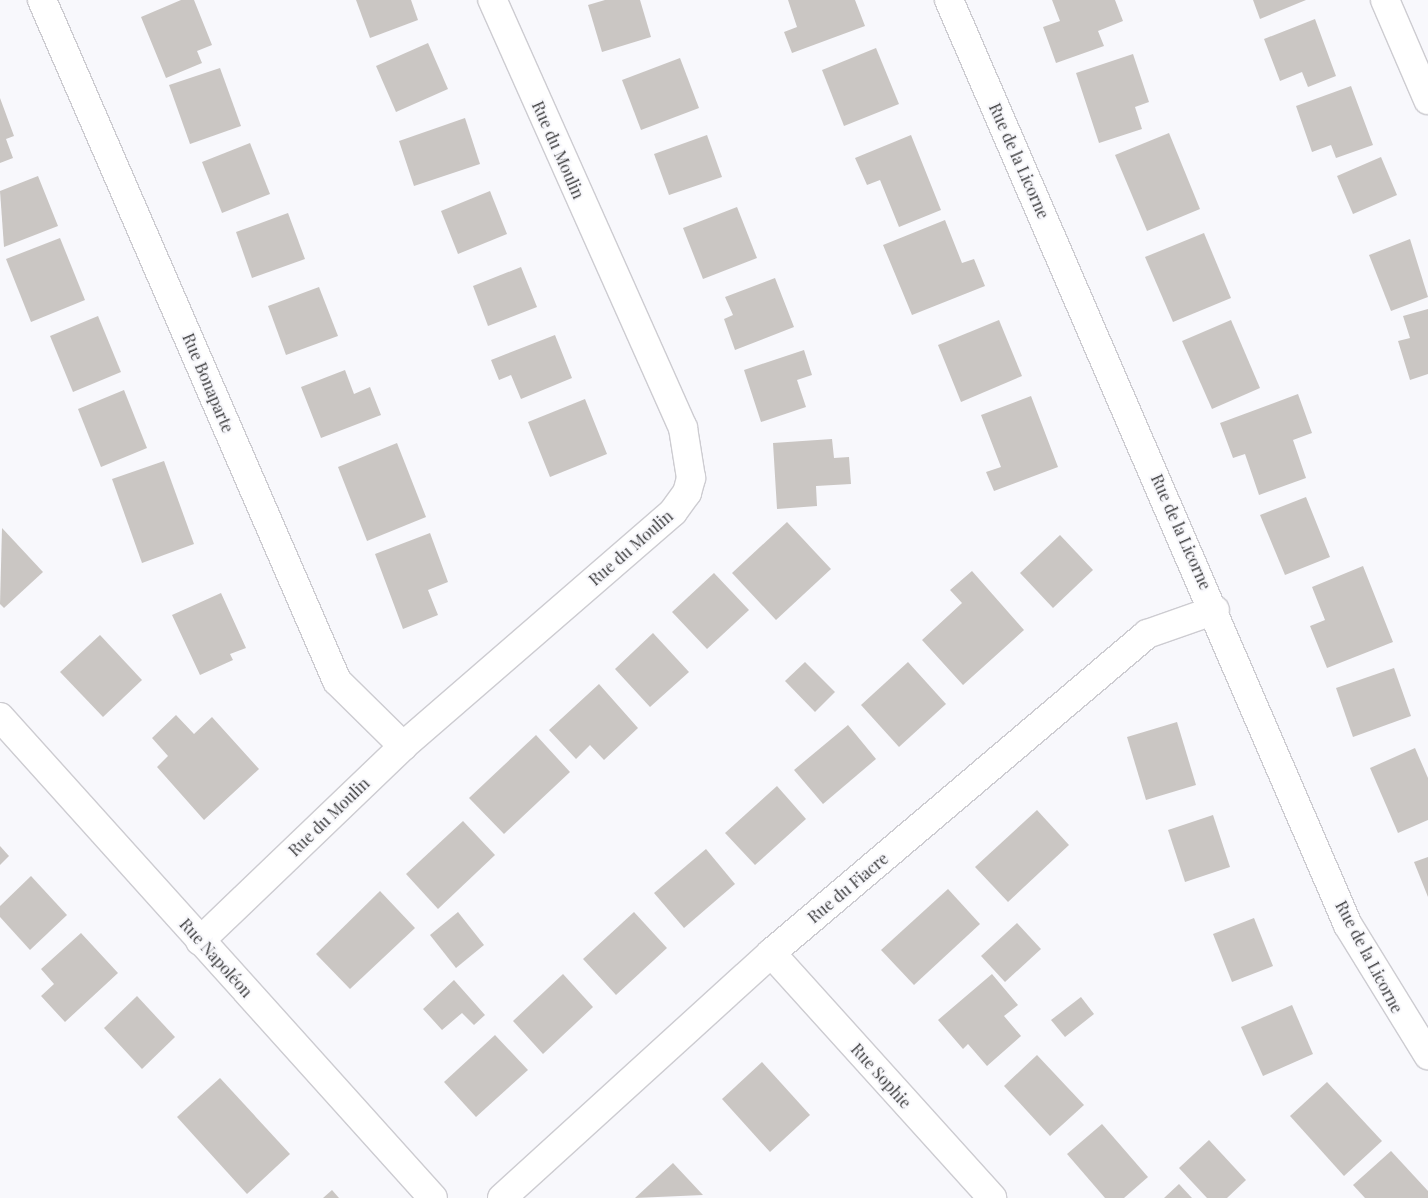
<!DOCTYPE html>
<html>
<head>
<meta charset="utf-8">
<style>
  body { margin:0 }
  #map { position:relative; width:1428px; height:1198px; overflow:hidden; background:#f8f8fc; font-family:"Playfair Display",serif }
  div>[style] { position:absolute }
  .building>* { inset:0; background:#cac6c3 }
  .roads { filter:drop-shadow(1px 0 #cdccd1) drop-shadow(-1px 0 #cdccd1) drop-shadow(0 1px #cdccd1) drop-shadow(0 -1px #cdccd1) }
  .minor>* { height:28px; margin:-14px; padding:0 14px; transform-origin:14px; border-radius:14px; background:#fff }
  span { translate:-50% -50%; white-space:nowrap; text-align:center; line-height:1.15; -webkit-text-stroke:4px #f8f8fc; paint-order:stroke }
  .street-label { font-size:16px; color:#3a3a3b }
</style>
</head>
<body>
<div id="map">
  <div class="building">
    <i style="clip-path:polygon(181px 0,194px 0,212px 45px,197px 51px,202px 63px,166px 78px,141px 17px)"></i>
    <i style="clip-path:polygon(356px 0,411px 0,418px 20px,370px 38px)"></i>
    <i style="clip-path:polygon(605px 0,640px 0,651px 37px,602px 52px,588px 5px)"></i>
    <i style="clip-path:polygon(788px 0,855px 0,865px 26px,792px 53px,784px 32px,797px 27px)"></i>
    <i style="clip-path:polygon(1052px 0,1115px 0,1123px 21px,1098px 31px,1104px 46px,1056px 63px,1043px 27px,1060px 21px)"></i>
    <i style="clip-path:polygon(1253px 0,1306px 0,1260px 19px)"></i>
    <i style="clip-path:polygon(1315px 19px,1336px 76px,1308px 87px,1302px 72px,1280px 81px,1264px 39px)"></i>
    <i style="clip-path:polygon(428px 43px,448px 89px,396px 112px,376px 66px)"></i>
    <i style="clip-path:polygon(876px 48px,899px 104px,844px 126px,822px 70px)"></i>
    <i style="clip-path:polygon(1133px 54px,1149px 102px,1135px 107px,1142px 129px,1099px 143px,1076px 73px)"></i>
    <i style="clip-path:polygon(680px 58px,699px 108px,641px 130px,622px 80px)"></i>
    <i style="clip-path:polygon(220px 68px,241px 126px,190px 144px,169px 85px)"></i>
    <i style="clip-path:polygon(1351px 86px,1373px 145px,1336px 158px,1331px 145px,1312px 152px,1296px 106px)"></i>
    <i style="clip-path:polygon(0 98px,14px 136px,6px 139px,13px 158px,0 163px)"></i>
    <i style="clip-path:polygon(465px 118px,480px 164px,414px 186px,399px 141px)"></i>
    <i style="clip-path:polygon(1169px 133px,1200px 209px,1147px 231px,1115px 155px)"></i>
    <i style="clip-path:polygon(707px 135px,722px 177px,669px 195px,654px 154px)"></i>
    <i style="clip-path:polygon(911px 135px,941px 210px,899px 227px,880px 180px,867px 185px,855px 158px)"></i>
    <i style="clip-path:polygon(250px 143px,270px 194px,222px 213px,202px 162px)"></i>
    <i style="clip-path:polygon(1381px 157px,1397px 195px,1353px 214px,1337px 176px)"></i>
    <i style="clip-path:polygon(38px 176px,58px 226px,4px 247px,0 191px)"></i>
    <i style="clip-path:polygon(490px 191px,507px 234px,458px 254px,441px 211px)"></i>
    <i style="clip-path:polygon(737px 207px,757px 258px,703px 279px,683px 228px)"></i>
    <i style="clip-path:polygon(288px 213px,305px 259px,252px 278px,236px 232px)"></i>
    <i style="clip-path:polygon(945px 220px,962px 263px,974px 259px,985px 286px,912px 315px,883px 245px)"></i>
    <i style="clip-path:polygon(1204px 233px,1231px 298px,1173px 322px,1145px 257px)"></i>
    <i style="clip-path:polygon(60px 238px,85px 300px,31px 322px,6px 259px)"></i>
    <i style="clip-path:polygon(1410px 239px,1428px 297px,1391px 311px,1369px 255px)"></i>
    <i style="clip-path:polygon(521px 267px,537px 307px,488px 326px,473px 286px)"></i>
    <i style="clip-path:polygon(775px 278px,794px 327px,735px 350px,724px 319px,733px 315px,725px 297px)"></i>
    <i style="clip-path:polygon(319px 287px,338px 336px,286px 355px,268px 306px)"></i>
    <i style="clip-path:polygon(1428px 309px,1428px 374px,1410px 380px,1398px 341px,1410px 338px,1403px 316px)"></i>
    <i style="clip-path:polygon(98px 316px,121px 372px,73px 392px,50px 336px)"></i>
    <i style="clip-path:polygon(999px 320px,1022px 376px,961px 402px,938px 345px)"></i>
    <i style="clip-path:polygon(1231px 320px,1260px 388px,1212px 409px,1182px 341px)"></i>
    <i style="clip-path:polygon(555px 335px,572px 378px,521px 399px,511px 375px,499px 380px,491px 360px)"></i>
    <i style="clip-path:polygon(804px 350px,812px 375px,797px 380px,806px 407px,761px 422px,744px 370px)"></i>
    <i style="clip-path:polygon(345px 370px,354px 394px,370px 387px,381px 415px,321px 438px,301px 387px)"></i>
    <i style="clip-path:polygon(124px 390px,147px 448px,101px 467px,78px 409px)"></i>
    <i style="clip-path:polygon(1298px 394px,1312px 433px,1293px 440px,1306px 478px,1259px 495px,1245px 454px,1233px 458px,1220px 423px)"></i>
    <i style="clip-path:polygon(1031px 396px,1058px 467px,994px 491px,986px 472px,1001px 467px,981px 415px)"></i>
    <i style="clip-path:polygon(585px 399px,607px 454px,550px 477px,528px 422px)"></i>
    <i style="clip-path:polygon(832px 439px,834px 458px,849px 457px,851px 484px,816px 486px,817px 506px,777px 509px,773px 443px)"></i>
    <i style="clip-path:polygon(397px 443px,426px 517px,367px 541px,338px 467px)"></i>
    <i style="clip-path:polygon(164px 461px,194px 544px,142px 563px,112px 479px)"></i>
    <i style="clip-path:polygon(1306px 497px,1330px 557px,1285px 575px,1260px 515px)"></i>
    <i style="clip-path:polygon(787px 522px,831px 569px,776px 620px,732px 573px)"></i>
    <i style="clip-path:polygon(2px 528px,43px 572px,4px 608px,0 604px)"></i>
    <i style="clip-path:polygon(430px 533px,448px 582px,428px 590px,438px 615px,403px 629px,375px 554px)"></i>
    <i style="clip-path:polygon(1060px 535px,1093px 570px,1053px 608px,1020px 573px)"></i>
    <i style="clip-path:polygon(1363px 566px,1393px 642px,1327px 668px,1310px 626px,1325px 620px,1312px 587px)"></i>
    <i style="clip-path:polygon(972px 571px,1024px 630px,963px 685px,922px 640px,962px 603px,950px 590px)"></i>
    <i style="clip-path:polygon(714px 573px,749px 610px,707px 649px,672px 612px)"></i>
    <i style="clip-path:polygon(221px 593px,246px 648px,230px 654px,233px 660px,200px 675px,172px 615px)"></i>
    <i style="clip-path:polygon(653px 633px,689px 672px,650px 707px,615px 669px)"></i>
    <i style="clip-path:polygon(100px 635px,142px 680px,103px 717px,60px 672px)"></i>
    <i style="clip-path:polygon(805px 662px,835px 692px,815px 712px,785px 681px)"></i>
    <i style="clip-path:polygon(908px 662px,946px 704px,899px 747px,861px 705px)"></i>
    <i style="clip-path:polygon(1394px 668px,1411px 716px,1353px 737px,1336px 688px)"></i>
    <i style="clip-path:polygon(599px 684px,638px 728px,604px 760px,590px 745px,576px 759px,549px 730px)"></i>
    <i style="clip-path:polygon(176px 715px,194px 734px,212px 717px,259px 769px,204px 820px,157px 767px,168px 756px,152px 738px)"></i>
    <i style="clip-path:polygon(1177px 722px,1196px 785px,1146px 800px,1127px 737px)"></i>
    <i style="clip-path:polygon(848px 725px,876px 759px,823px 804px,794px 770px)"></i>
    <i style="clip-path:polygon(536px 735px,570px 772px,504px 834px,469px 798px)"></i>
    <i style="clip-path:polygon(1415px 748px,1428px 778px,1428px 820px,1398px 833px,1370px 768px)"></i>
    <i style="clip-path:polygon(777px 786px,806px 819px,755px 865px,725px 833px)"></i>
    <i style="clip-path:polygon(1037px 810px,1069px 845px,1008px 902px,975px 867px)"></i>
    <i style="clip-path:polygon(1213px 815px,1230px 867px,1185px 882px,1168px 830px)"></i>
    <i style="clip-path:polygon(463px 821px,495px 855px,438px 909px,406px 874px)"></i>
    <i style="clip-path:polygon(0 846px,9px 856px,0 865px)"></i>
    <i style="clip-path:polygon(706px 849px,735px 884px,684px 928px,654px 893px)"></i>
    <i style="clip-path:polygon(1428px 857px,1428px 897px,1414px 862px)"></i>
    <i style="clip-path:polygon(31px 876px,67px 915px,30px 950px,0 917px,0 906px)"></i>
    <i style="clip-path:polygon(948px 889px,980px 924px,914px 985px,881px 950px)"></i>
    <i style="clip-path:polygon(380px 891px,415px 928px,350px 989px,316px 954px)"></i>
    <i style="clip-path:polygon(458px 912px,484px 945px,456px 968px,430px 935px)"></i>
    <i style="clip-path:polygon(634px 912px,667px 948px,616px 995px,583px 959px)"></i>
    <i style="clip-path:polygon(1254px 918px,1273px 966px,1232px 982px,1213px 934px)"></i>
    <i style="clip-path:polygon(1017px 923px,1041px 949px,1005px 982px,981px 956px)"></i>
    <i style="clip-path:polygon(81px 933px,118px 973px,65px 1022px,41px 996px,54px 984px,41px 969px)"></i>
    <i style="clip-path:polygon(563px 974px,593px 1007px,543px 1054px,513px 1021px)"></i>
    <i style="clip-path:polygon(992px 974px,1018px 1005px,1004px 1016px,1021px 1036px,987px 1066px,968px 1044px,963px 1049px,938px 1020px)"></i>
    <i style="clip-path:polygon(454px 980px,485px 1015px,474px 1025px,462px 1013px,442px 1030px,423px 1009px)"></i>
    <i style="clip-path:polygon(137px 996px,175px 1037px,142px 1069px,104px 1028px)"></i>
    <i style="clip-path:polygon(1081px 997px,1094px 1014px,1065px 1037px,1051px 1020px)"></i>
    <i style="clip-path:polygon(1292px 1005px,1313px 1054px,1263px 1076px,1241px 1027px)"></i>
    <i style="clip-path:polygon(495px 1035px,528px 1070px,476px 1117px,444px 1082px)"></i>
    <i style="clip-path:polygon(1037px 1055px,1084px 1105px,1050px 1136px,1004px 1086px)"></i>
    <i style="clip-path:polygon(762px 1062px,810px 1115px,770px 1152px,722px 1099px)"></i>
    <i style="clip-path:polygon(220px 1078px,290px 1154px,247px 1194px,177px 1117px)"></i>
    <i style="clip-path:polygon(1327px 1082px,1382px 1141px,1344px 1176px,1290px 1116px)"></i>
    <i style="clip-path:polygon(1102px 1124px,1148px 1177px,1124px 1198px,1105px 1198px,1067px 1154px)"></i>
    <i style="clip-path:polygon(1209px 1140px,1246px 1180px,1227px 1198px,1207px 1198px,1179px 1168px)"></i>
    <i style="clip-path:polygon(1391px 1151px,1428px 1191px,1428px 1198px,1365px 1198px,1353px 1185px)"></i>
    <i style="clip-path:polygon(673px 1163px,703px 1195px,635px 1198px)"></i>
    <i style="clip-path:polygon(1179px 1184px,1192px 1198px,1164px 1198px)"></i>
    <i style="clip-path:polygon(332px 1190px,339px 1198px,323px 1198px)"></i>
  </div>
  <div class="roads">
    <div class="minor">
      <i style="left:42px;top:0;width:742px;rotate:66.58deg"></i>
      <i style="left:337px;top:681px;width:93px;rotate:44.6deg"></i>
      <i style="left:949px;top:0;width:1007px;rotate:66.67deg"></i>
      <i style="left:1348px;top:925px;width:153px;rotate:58.4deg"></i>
      <i style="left:1385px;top:0;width:109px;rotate:66.7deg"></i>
      <i style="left:0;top:717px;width:647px;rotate:48.01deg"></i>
      <i style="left:200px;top:941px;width:281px;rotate:-43.8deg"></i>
      <i style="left:403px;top:746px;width:357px;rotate:-40.9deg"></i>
      <i style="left:673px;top:512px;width:24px;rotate:-54deg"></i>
      <i style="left:687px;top:493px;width:16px;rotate:-75deg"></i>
      <i style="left:691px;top:478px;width:51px;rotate:-99.1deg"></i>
      <i style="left:683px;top:428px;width:469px;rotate:-114deg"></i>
      <i style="left:771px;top:953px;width:330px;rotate:47.9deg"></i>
      <i style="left:502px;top:1198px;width:364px;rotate:-42.3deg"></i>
      <i style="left:771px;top:953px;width:493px;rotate:-40.3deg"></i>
      <i style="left:1147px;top:634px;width:72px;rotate:-19.4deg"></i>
    </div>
  </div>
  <div class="street-label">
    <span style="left:558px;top:150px;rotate:66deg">Rue du Moulin</span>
    <span style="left:1019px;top:161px;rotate:66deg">Rue de la Licorne</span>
    <span style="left:208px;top:383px;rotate:67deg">Rue Bonaparte</span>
    <span style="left:1181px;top:532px;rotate:66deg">Rue de la Licorne</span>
    <span style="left:631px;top:548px;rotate:-41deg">Rue du Moulin</span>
    <span style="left:329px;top:817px;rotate:-44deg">Rue du Moulin</span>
    <span style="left:848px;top:888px;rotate:-40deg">Rue du Fiacre</span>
    <span style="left:1369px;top:957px;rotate:62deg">Rue de la Licorne</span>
    <span style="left:216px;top:958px;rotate:48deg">Rue Napoléon</span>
    <span style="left:881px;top:1076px;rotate:48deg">Rue Sophie</span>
  </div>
</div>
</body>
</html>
